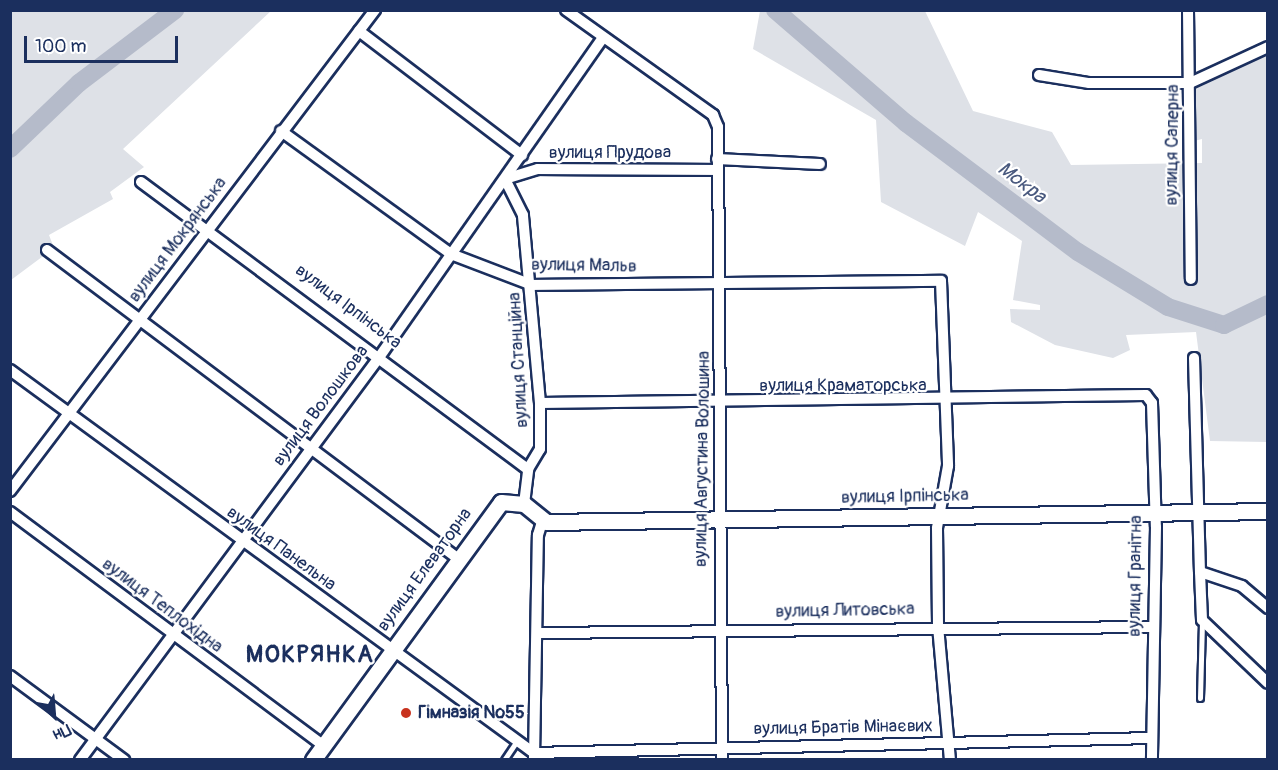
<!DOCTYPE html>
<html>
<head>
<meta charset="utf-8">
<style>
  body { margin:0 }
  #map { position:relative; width:1278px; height:770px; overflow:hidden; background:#fff; font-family:Pangolin,sans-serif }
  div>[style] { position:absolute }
  .green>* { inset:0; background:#dee1e7 }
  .river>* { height:18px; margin:-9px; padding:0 9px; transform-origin:9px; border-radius:9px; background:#b5bbca }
  .roads { filter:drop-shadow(2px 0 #1b2f5e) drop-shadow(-2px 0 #1b2f5e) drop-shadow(0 2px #1b2f5e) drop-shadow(0 -2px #1b2f5e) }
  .lane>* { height:5px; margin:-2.5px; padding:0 2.5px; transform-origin:2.5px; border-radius:2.5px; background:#fff }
  .street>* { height:10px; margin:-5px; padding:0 5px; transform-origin:5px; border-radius:5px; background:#fff }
  .secondary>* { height:15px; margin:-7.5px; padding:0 7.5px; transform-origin:7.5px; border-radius:7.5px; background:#fff }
  .dots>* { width:16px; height:16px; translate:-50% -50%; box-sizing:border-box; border:3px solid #fff; border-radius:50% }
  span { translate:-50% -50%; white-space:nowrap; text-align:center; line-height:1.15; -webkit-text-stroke:4.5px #fff; paint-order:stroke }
  .street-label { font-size:18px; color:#1b2f5e }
  .poi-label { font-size:18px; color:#1b2f5e; font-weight:700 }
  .left { translate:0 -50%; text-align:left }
  .water-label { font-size:20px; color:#49597e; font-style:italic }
  .district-label { font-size:24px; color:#1b2f5e; font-weight:700; letter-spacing:1.5px }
  .frame { position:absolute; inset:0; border:12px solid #1b2f5e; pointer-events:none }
  .north { position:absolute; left:24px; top:686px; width:60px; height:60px; -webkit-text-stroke:4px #fff; paint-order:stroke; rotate:154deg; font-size:16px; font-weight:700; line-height:24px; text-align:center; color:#1b2f5e }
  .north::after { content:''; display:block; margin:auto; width:21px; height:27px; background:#1b2f5e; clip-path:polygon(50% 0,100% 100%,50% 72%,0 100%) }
  .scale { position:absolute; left:24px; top:36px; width:154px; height:27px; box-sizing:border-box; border:3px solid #1b2f5e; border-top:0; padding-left:8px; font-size:18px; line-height:21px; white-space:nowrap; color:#1b2f5e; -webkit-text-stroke:4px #fff; paint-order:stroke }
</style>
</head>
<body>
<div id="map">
  <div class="green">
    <i style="clip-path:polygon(11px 11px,271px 11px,123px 149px,144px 167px,110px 192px,113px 199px,49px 235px,54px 248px,11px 280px)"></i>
    <i style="clip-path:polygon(760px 11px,925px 11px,973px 111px,1052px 132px,1071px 165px,1202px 163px,1202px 139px,1194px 141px,1194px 85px,1267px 47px,1267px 442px,1210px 441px,1196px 332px,1126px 335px,1130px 350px,1113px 358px,1055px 345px,1011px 322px,1010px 309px,1040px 310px,1040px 305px,1013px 300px,1022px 241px,978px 212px,965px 246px,881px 202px,876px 120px,753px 49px)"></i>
  </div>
  <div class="river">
    <i style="left:775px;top:10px;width:173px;rotate:40.8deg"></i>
    <i style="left:906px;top:123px;width:215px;rotate:36.9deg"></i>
    <i style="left:1078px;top:252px;width:105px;rotate:31.4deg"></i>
    <i style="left:1168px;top:307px;width:59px;rotate:17.8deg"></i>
    <i style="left:1224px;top:325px;width:49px;rotate:-25.5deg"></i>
    <i style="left:10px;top:149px;width:95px;rotate:-43.7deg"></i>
    <i style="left:79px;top:83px;width:121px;rotate:-37.2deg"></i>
  </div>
  <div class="roads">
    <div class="lane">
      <i style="left:1200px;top:698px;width:76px;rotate:-88.5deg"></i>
      <i style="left:504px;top:760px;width:23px;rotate:-56deg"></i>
    </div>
    <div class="street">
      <i style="left:566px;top:10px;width:181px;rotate:35.5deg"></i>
      <i style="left:713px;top:115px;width:13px;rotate:67deg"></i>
      <i style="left:718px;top:127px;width:633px;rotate:89.64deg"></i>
      <i style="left:1188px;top:10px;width:269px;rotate:89.4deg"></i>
      <i style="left:359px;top:31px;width:205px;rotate:37.3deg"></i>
      <i style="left:1039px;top:75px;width:51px;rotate:9.1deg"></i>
      <i style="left:1089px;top:83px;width:101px"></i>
      <i style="left:1190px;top:83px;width:86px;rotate:-24.8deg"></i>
      <i style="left:281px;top:131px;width:210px;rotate:35.9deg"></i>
      <i style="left:451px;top:254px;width:87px;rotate:20.9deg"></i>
      <i style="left:532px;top:285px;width:409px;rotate:-0.6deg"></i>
      <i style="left:941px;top:281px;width:185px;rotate:87.8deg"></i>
      <i style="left:948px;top:466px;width:63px;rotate:100.1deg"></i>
      <i style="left:937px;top:528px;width:98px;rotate:89.4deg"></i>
      <i style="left:938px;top:626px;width:135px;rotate:84.9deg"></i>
      <i style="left:717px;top:159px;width:103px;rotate:2.8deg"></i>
      <i style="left:141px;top:182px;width:482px;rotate:36.6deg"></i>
      <i style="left:47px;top:250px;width:513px;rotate:36.91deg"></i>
      <i style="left:1194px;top:358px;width:214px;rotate:88.4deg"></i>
      <i style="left:10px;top:370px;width:649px;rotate:36.16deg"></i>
      <i style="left:534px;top:753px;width:618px;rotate:-1.39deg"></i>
      <i style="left:540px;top:403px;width:606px;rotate:-0.76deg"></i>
      <i style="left:1146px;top:395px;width:10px;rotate:53deg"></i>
      <i style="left:1152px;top:403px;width:124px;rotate:88.2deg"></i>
      <i style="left:1156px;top:527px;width:233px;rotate:91deg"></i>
      <i style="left:10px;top:491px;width:604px;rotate:-52.81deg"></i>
      <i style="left:524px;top:504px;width:35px;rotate:-83deg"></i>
      <i style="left:528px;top:469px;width:23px;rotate:-59deg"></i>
      <i style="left:540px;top:449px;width:46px;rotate:-90deg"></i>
      <i style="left:540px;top:403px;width:189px;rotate:-95.2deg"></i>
      <i style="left:523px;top:215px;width:40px;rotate:-116.6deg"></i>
      <i style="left:505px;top:179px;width:34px;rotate:-17deg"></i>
      <i style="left:538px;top:169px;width:179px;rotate:0.3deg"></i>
      <i style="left:10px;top:512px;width:390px;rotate:36.7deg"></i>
      <i style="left:1268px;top:608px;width:34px;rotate:-140deg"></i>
      <i style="left:1242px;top:586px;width:44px;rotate:-161.6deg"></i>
      <i style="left:1200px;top:572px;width:48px;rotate:87.6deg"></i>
      <i style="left:1202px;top:620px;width:91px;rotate:43.7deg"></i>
      <i style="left:539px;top:633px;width:613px;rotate:-0.56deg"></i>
      <i style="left:10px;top:676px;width:142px;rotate:36.4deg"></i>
      <i style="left:534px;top:758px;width:223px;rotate:-89deg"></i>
      <i style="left:538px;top:535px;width:17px;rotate:-73deg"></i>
      <i style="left:80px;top:760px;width:503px;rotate:-53.4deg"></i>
      <i style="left:380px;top:356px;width:388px;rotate:-55deg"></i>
    </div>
    <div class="secondary">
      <i style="left:313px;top:760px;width:319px;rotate:-53.9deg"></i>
      <i style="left:501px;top:502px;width:23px;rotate:5deg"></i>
      <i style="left:524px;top:504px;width:28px;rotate:39deg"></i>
      <i style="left:546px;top:522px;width:722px;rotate:-0.87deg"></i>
    </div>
  </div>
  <div class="dots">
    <i style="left:406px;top:713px;background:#c8321e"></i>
  </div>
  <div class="street-label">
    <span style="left:1173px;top:145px;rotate:-89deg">вулиця Саперна</span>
    <span style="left:610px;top:153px">вулиця Прудова</span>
    <span style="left:178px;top:240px;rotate:-53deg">вулиця Мокрянська</span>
    <span style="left:584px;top:266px;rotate:1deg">вулиця Мальв</span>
    <span style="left:348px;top:307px;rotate:37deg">вулиця Ірпінська</span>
    <span style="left:519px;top:360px;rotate:-93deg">вулиця Станційна</span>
    <span style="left:843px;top:386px">вулиця Краматорська</span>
    <span style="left:321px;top:406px;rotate:-53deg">вулиця Волошкова</span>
    <span style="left:703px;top:459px;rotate:-89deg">вулиця Августина Волошина</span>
    <span style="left:905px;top:497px;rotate:-1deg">вулиця Ірпінська</span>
    <span style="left:281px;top:549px;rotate:36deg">вулиця Панельна</span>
    <span style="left:425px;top:570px;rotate:-54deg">вулиця Елеваторна</span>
    <span style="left:1136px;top:576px;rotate:-89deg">вулиця Гранітна</span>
    <span style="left:162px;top:606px;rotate:37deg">вулиця Теплохідна</span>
    <span style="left:845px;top:611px;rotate:-1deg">вулиця Литовська</span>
    <span style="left:843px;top:728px;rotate:-1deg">вулиця Братів Мінаєвих</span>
  </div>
  <div class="poi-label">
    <span class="left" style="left:418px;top:713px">Гімназія №55</span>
  </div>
  <div class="water-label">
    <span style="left:1022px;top:182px;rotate:37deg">Мокра</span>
  </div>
  <div class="district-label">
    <span style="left:310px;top:655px">МОКРЯНКА</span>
  </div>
  <div class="frame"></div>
  <div class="north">Пн</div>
  <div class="scale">100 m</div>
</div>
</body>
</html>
